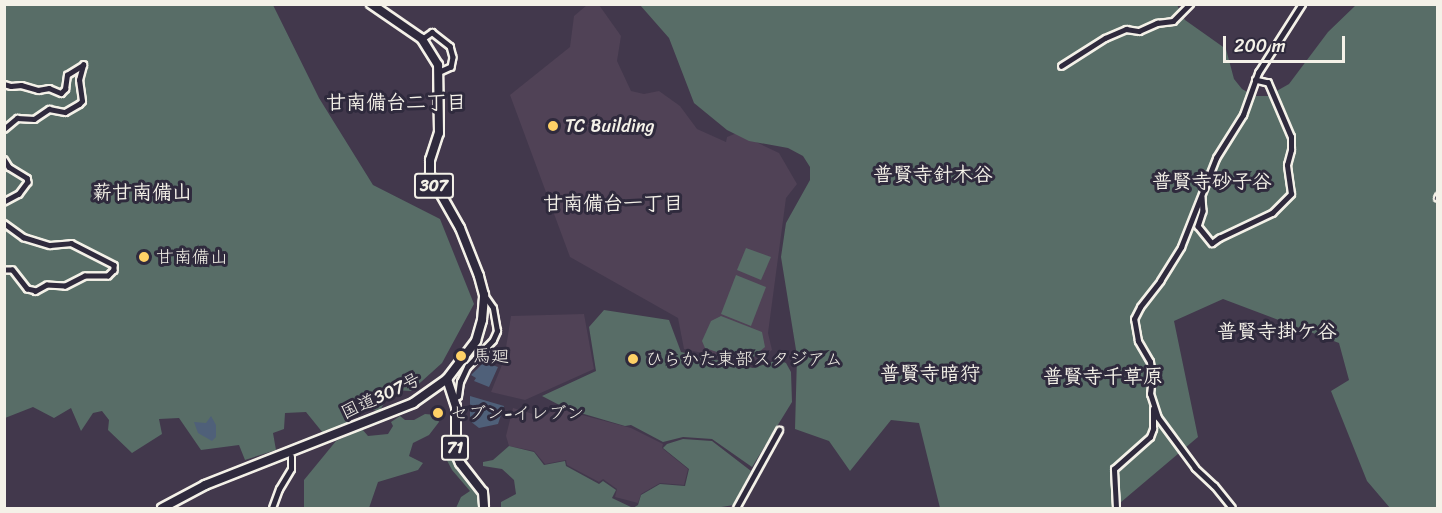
<!DOCTYPE html>
<html>
<head>
<meta charset="utf-8">
<style>
  body { margin:0 }
  #map { position:relative; width:1442px; height:513px; overflow:hidden; background:#42384c; font-family:Sriracha,"Klee One",sans-serif }
  div>[style] { position:absolute }
  .built>* { inset:0; background:#504256 }
  .green>* { inset:0; background:#586d67 }
  .water>* { inset:0; background:#4f6079 }
  .roads { filter:drop-shadow(2px 0 #f4f1e8) drop-shadow(-2px 0 #f4f1e8) drop-shadow(0 2px #f4f1e8) drop-shadow(0 -2px #f4f1e8) }
  .street>* { height:4.5px; margin:-2.25px; padding:0 2.25px; transform-origin:2.25px; border-radius:2.25px; background:#2f2a3d }
  .primary>* { height:8px; margin:-4px; padding:0 4px; transform-origin:4px; border-radius:4px; background:#2f2a3d }
  .highway>* { height:8px; margin:-4px; padding:0 4px; transform-origin:4px; border-radius:4px; background:#2f2a3d }
  .dots>* { width:16px; height:16px; translate:-50% -50%; box-sizing:border-box; border:3px solid #2f2a3d; border-radius:50% }
  span { translate:-50% -50%; white-space:nowrap; text-align:center; line-height:1.15; -webkit-text-stroke:6px #2f2a3d; paint-order:stroke }
  .shield-label span { padding:2px 4px; background:#2f2a3d; border:2px solid; border-radius:4px; -webkit-text-stroke-width:0 }
  .shield-label { font-size:16px; color:#f4f1e8; font-weight:700 }
  .poi-label { font-size:18px; color:#f4f1e8 }
  .left { translate:0 -50%; text-align:left }
  .street-label { font-size:18px; color:#f4f1e8 }
  .neighbourhood-label { font-size:20px; color:#f4f1e8; font-weight:700 }
  .frame { position:absolute; inset:0; border:6px solid #f4f1e8; pointer-events:none }
  .scale { position:absolute; left:1223px; top:36px; width:122px; height:27px; box-sizing:border-box; border:3px solid #f4f1e8; border-top:0; padding-left:8px; font-size:18px; line-height:21px; white-space:nowrap; color:#f4f1e8; -webkit-text-stroke:4px #2f2a3d; paint-order:stroke }
</style>
</head>
<body>
<div id="map">
  <div class="built">
    <i style="clip-path:polygon(587px 5px,599px 5px,621px 36px,617px 61px,631px 91px,644px 94px,659px 91px,680px 106px,697px 129px,726px 142px,727px 137px,737px 133px,779px 153px,797px 184px,786px 198px,768px 333px,772px 350px,752px 364px,684px 349px,678px 318px,570px 257px,510px 95px,570px 47px,574px 16px)"></i>
    <i style="clip-path:polygon(584px 314px,594px 369px,525px 400px,491px 392px,504px 360px,511px 316px)"></i>
    <i style="clip-path:polygon(513px 408px,543px 417px,554px 410px,567px 411px,631px 428px,663px 444px,662px 448px,688px 469px,684px 485px,660px 483px,641px 494px,638px 503px,615px 497px,617px 489px,603px 479px,599px 482px,567px 465px,566px 460px,545px 464px,534px 451px,509px 446px,506px 436px)"></i>
  </div>
  <div class="green">
    <i style="clip-path:polygon(5px 5px,273px 5px,319px 98px,373px 185px,440px 219px,474px 304px,442px 363px,411px 391px,392px 390px,379px 412px,367px 407px,346px 416px,348px 426px,323px 433px,306px 412px,285px 413px,284px 429px,273px 433px,276px 450px,245px 460px,239px 445px,201px 450px,179px 418px,159px 419px,162px 434px,132px 453px,108px 430px,109px 420px,102px 411px,93px 413px,81px 431px,71px 408px,54px 418px,33px 407px,5px 418px)"></i>
    <i style="clip-path:polygon(640px 5px,1177px 5px,1185px 20px,1226px 49px,1234px 79px,1242px 89px,1254px 96px,1268px 96px,1289px 84px,1328px 32px,1356px 5px,1437px 5px,1437px 508px,1390px 508px,1367px 481px,1331px 391px,1349px 380px,1339px 343px,1223px 299px,1174px 321px,1198px 437px,1114px 508px,940px 508px,919px 423px,891px 420px,850px 471px,829px 441px,795px 429px,797px 356px,781px 257px,786px 223px,810px 180px,810px 167px,803px 156px,788px 148px,749px 141px,727px 130px,694px 103px,669px 38px)"></i>
    <i style="clip-path:polygon(746px 248px,771px 257px,761px 280px,737px 270px)"></i>
    <i style="clip-path:polygon(736px 275px,766px 287px,751px 326px,721px 314px)"></i>
    <i style="clip-path:polygon(604px 310px,669px 320px,681px 352px,753px 368px,778px 360px,786px 363px,791px 372px,792px 402px,752px 467px,712px 439px,683px 437px,663px 442px,631px 425px,625px 426px,567px 409px,542px 396px,596px 371px,589px 327px)"></i>
    <i style="clip-path:polygon(721px 316px,762px 332px,765px 347px,750px 360px,735px 358px,705px 348px,702px 341px,711px 321px)"></i>
    <i style="clip-path:polygon(425px 414px,436px 415px,439px 422px,429px 435px,413px 443px,409px 456px,423px 463px,418px 470px,378px 482px,369px 508px,304px 508px,304px 480px,336px 441px,362px 429px,368px 436px,388px 434px,393px 426px,391px 422px,400px 416px,405px 420px,414px 420px)"></i>
    <i style="clip-path:polygon(683px 439px,712px 441px,751px 471px,734px 505px,715px 508px,633px 508px,638px 505px,641px 495px,660px 484px,685px 486px,689px 469px,663px 448px,667px 444px)"></i>
    <i style="clip-path:polygon(452px 445px,456px 466px,478px 493px,478px 508px,456px 508px,461px 497px,470px 491px,452px 470px,441px 449px)"></i>
    <i style="clip-path:polygon(509px 446px,534px 452px,544px 465px,565px 461px,566px 466px,599px 484px,603px 481px,616px 490px,612px 498px,633px 508px,501px 508px,501px 502px,516px 494px,514px 480px,502px 469px,483px 466px,483px 462px,493px 460px)"></i>
  </div>
  <div class="water">
    <i style="clip-path:polygon(484px 362px,498px 367px,489px 387px,474px 381px,476px 378px,471px 375px)"></i>
    <i style="clip-path:polygon(470px 396px,504px 406px,498px 424px,479px 428px,470px 421px)"></i>
    <i style="clip-path:polygon(211px 416px,216px 425px,216px 437px,212px 441px,198px 433px,194px 422px,206px 423px)"></i>
  </div>
  <div class="roads">
    <div class="street">
      <i style="left:422px;top:39px;width:12px;rotate:-35deg"></i>
      <i style="left:432px;top:32px;width:23px;rotate:38deg"></i>
      <i style="left:450px;top:46px;width:11px;rotate:75deg"></i>
      <i style="left:453px;top:57px;width:10px;rotate:101deg"></i>
      <i style="left:451px;top:67px;width:12px;rotate:156deg"></i>
      <i style="left:1061px;top:66px;width:52px;rotate:-32.5deg"></i>
      <i style="left:1105px;top:38px;width:23px;rotate:-23deg"></i>
      <i style="left:1126px;top:29px;width:13px;rotate:9deg"></i>
      <i style="left:1139px;top:31px;width:20px;rotate:-24deg"></i>
      <i style="left:1157px;top:23px;width:16px;rotate:-7deg"></i>
      <i style="left:1173px;top:21px;width:24px;rotate:-45deg"></i>
      <i style="left:4px;top:84px;width:7px;rotate:16deg"></i>
      <i style="left:11px;top:86px;width:10px;rotate:-6deg"></i>
      <i style="left:21px;top:85px;width:18px;rotate:16deg"></i>
      <i style="left:38px;top:90px;width:11px;rotate:-10deg"></i>
      <i style="left:49px;top:88px;width:13px;rotate:23deg"></i>
      <i style="left:61px;top:93px;width:6px;rotate:-45deg"></i>
      <i style="left:65px;top:89px;width:14px;rotate:-82deg"></i>
      <i style="left:67px;top:75px;width:19px;rotate:-32deg"></i>
      <i style="left:4px;top:129px;width:17px;rotate:-40deg"></i>
      <i style="left:17px;top:118px;width:17px;rotate:3deg"></i>
      <i style="left:34px;top:119px;width:18px;rotate:-34deg"></i>
      <i style="left:49px;top:109px;width:16px;rotate:11deg"></i>
      <i style="left:65px;top:112px;width:16px;rotate:-30deg"></i>
      <i style="left:79px;top:104px;width:4px;rotate:-45deg"></i>
      <i style="left:82px;top:101px;width:21px;rotate:-98deg"></i>
      <i style="left:79px;top:80px;width:16px;rotate:-75deg"></i>
      <i style="left:4px;top:159px;width:9px;rotate:58deg"></i>
      <i style="left:9px;top:167px;width:21px;rotate:31deg"></i>
      <i style="left:27px;top:178px;width:4px;rotate:76deg"></i>
      <i style="left:28px;top:182px;width:15px;rotate:127deg"></i>
      <i style="left:19px;top:194px;width:17px;rotate:152deg"></i>
      <i style="left:1202px;top:197px;width:14px;rotate:86deg"></i>
      <i style="left:1203px;top:211px;width:16px;rotate:108deg"></i>
      <i style="left:1198px;top:226px;width:22px;rotate:51deg"></i>
      <i style="left:1212px;top:243px;width:9px;rotate:-36deg"></i>
      <i style="left:1219px;top:238px;width:59px;rotate:-25.3deg"></i>
      <i style="left:1272px;top:213px;width:27px;rotate:-45deg"></i>
      <i style="left:1291px;top:194px;width:29px;rotate:-98deg"></i>
      <i style="left:1287px;top:165px;width:16px;rotate:-75deg"></i>
      <i style="left:1291px;top:150px;width:13px;rotate:-90deg"></i>
      <i style="left:1291px;top:137px;width:59px;rotate:-113.1deg"></i>
      <i style="left:1268px;top:83px;width:13px;rotate:-167deg"></i>
      <i style="left:1437px;top:198px;width:2px;rotate:-63deg"></i>
      <i style="left:4px;top:223px;width:24px;rotate:36deg"></i>
      <i style="left:23px;top:237px;width:28px;rotate:17deg"></i>
      <i style="left:50px;top:245px;width:21px;rotate:-5deg"></i>
      <i style="left:71px;top:243px;width:48px;rotate:27.1deg"></i>
      <i style="left:114px;top:265px;width:5px;rotate:90deg"></i>
      <i style="left:114px;top:270px;width:8px;rotate:135deg"></i>
      <i style="left:108px;top:276px;width:23px;rotate:180deg"></i>
      <i style="left:85px;top:276px;width:22px;rotate:153deg"></i>
      <i style="left:65px;top:286px;width:18px;rotate:-177deg"></i>
      <i style="left:47px;top:285px;width:13px;rotate:151deg"></i>
      <i style="left:36px;top:291px;width:9px;rotate:-167deg"></i>
      <i style="left:27px;top:289px;width:24px;rotate:-128deg"></i>
      <i style="left:12px;top:270px;width:8px;rotate:180deg"></i>
      <i style="left:454px;top:398px;width:4px;rotate:-27deg"></i>
      <i style="left:458px;top:396px;width:14px;rotate:-82deg"></i>
      <i style="left:460px;top:382px;width:17px;rotate:-65deg"></i>
      <i style="left:467px;top:367px;width:37px;rotate:-46deg"></i>
      <i style="left:493px;top:340px;width:10px;rotate:-66deg"></i>
      <i style="left:497px;top:331px;width:23px;rotate:-100deg"></i>
      <i style="left:493px;top:308px;width:16px;rotate:-125deg"></i>
      <i style="left:272px;top:508px;width:20px;rotate:-70deg"></i>
      <i style="left:279px;top:489px;width:23px;rotate:-59deg"></i>
      <i style="left:291px;top:469px;width:12px;rotate:-90deg"></i>
      <i style="left:736px;top:508px;width:89px;rotate:-61.1deg"></i>
      <i style="left:1116px;top:508px;width:39px;rotate:-93deg"></i>
      <i style="left:1114px;top:469px;width:48px;rotate:-41.6deg"></i>
      <i style="left:1150px;top:437px;width:9px;rotate:-69deg"></i>
      <i style="left:1153px;top:429px;width:20px;rotate:-90deg"></i>
      <i style="left:1232px;top:508px;width:28px;rotate:-129deg"></i>
      <i style="left:1214px;top:486px;width:26px;rotate:-137deg"></i>
      <i style="left:1195px;top:468px;width:62px;rotate:-126.5deg"></i>
      <i style="left:1158px;top:418px;width:25px;rotate:-108deg"></i>
      <i style="left:1150px;top:394px;width:16px;rotate:-83deg"></i>
      <i style="left:1152px;top:378px;width:16px;rotate:-97deg"></i>
      <i style="left:1150px;top:362px;width:24px;rotate:-120deg"></i>
      <i style="left:1138px;top:341px;width:22px;rotate:-100deg"></i>
      <i style="left:1134px;top:319px;width:13px;rotate:-63deg"></i>
      <i style="left:1140px;top:307px;width:33px;rotate:-52deg"></i>
      <i style="left:1160px;top:281px;width:40px;rotate:-58deg"></i>
      <i style="left:1181px;top:247px;width:96px;rotate:-68.5deg"></i>
      <i style="left:1216px;top:158px;width:51px;rotate:-57.9deg"></i>
      <i style="left:1243px;top:115px;width:45px;rotate:-70.3deg"></i>
      <i style="left:1258px;top:73px;width:82px;rotate:-57.5deg"></i>
    </div>
    <div class="primary">
      <i style="left:447px;top:379px;width:29px;rotate:72deg"></i>
      <i style="left:456px;top:407px;width:47px;rotate:90deg"></i>
      <i style="left:456px;top:454px;width:10px;rotate:66deg"></i>
      <i style="left:460px;top:463px;width:37px;rotate:52deg"></i>
      <i style="left:483px;top:492px;width:16px;rotate:86deg"></i>
    </div>
    <div class="highway">
      <i style="left:162px;top:508px;width:49px;rotate:-28.1deg"></i>
      <i style="left:205px;top:485px;width:224px;rotate:-21.5deg"></i>
      <i style="left:413px;top:403px;width:42px;rotate:-35.2deg"></i>
      <i style="left:447px;top:379px;width:48px;rotate:-52.7deg"></i>
      <i style="left:476px;top:341px;width:22px;rotate:-74deg"></i>
      <i style="left:482px;top:320px;width:25px;rotate:-85deg"></i>
      <i style="left:484px;top:295px;width:20px;rotate:-105deg"></i>
      <i style="left:479px;top:276px;width:52px;rotate:-111.6deg"></i>
      <i style="left:460px;top:228px;width:61px;rotate:-119.5deg"></i>
      <i style="left:430px;top:175px;width:15px;rotate:-90deg"></i>
      <i style="left:430px;top:160px;width:28px;rotate:-72deg"></i>
      <i style="left:439px;top:133px;width:68px;rotate:-90.8deg"></i>
      <i style="left:438px;top:65px;width:31px;rotate:-122deg"></i>
      <i style="left:422px;top:39px;width:62px;rotate:-145.5deg"></i>
    </div>
  </div>
  <div class="dots">
    <i style="left:553px;top:126px;background:#ffd166"></i>
    <i style="left:144px;top:257px;background:#ffd166"></i>
    <i style="left:461px;top:356px;background:#ffd166"></i>
    <i style="left:633px;top:359px;background:#ffd166"></i>
    <i style="left:438px;top:413px;background:#ffd166"></i>
  </div>
  <div class="shield-label">
    <span style="left:434px;top:186px">307</span>
    <span style="left:455px;top:448px">71</span>
  </div>
  <div class="poi-label">
    <span class="left" style="left:565px;top:126px">TC Building</span>
    <span class="left" style="left:156px;top:257px">甘南備山</span>
    <span class="left" style="left:473px;top:356px">馬廻</span>
    <span class="left" style="left:645px;top:359px">ひらかた東部スタジアム</span>
    <span class="left" style="left:450px;top:413px">セブン-イレブン</span>
  </div>
  <div class="street-label">
    <span style="left:381px;top:396px;rotate:-25deg">国道307号</span>
  </div>
  <div class="neighbourhood-label">
    <span style="left:396px;top:102px">甘南備台二丁目</span>
    <span style="left:933px;top:174px">普賢寺針木谷</span>
    <span style="left:1212px;top:181px">普賢寺砂子谷</span>
    <span style="left:142px;top:192px">薪甘南備山</span>
    <span style="left:613px;top:203px">甘南備台一丁目</span>
    <span style="left:1277px;top:331px">普賢寺掛ケ谷</span>
    <span style="left:930px;top:373px">普賢寺暗狩</span>
    <span style="left:1103px;top:376px">普賢寺千草原</span>
  </div>
  <div class="frame"></div>
  <div class="scale">200 m</div>
</div>
</body>
</html>
